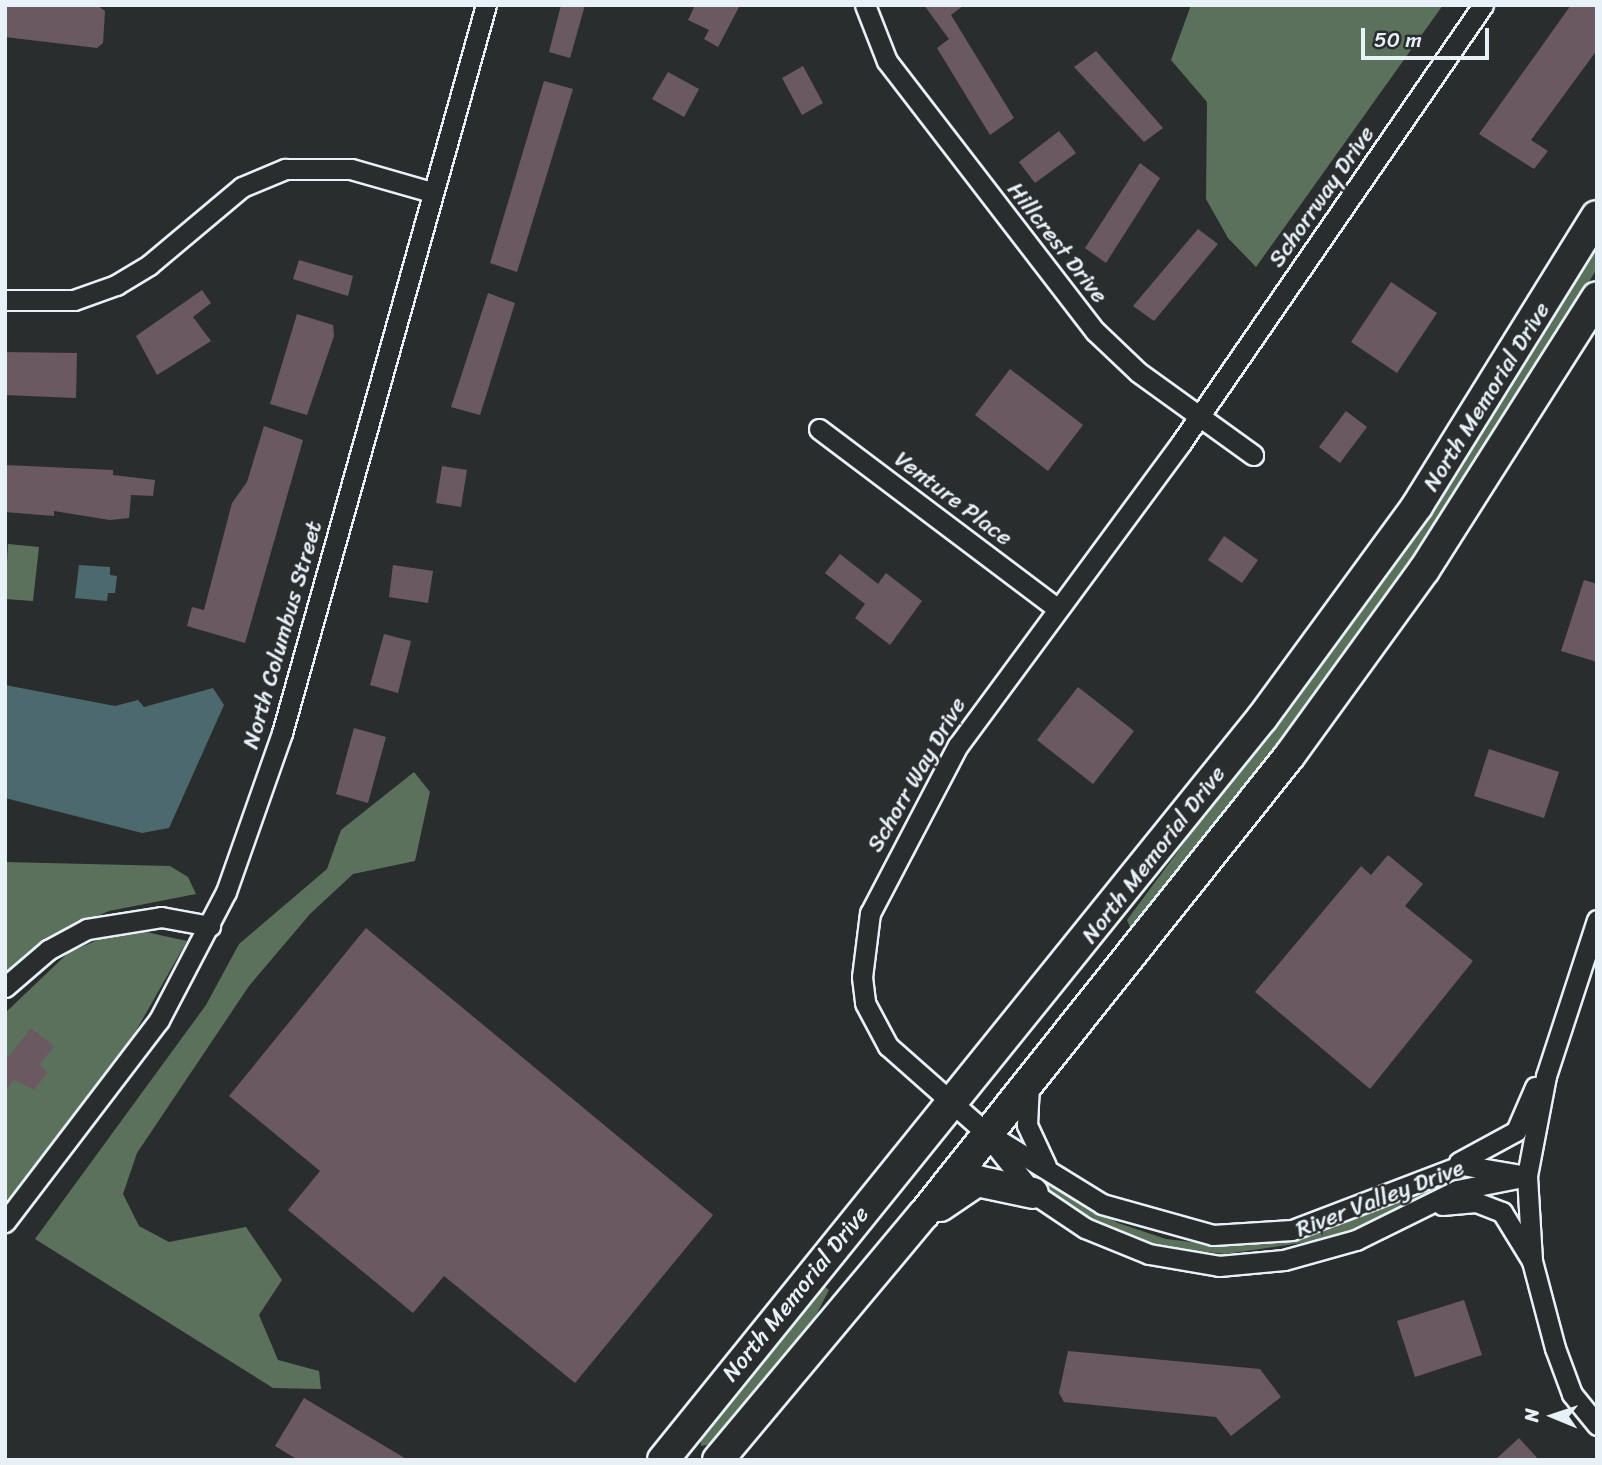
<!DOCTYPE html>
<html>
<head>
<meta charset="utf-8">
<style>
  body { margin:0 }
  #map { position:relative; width:1602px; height:1465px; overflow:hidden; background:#2a2d2e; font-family:Sriracha,sans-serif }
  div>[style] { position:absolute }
  .green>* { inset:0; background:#5c715c }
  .water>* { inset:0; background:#4c6a6d }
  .building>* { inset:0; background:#6b5962 }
  .roads { filter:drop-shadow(2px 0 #e8f1f8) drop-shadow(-2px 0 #e8f1f8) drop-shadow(0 2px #e8f1f8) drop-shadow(0 -2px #e8f1f8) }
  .minor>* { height:19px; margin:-9.5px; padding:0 9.5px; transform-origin:9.5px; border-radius:9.5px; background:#2a2d2e }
  .primary>* { height:30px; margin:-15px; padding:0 15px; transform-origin:15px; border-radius:15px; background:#2a2d2e }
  span { translate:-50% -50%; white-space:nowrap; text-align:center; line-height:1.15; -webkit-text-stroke:5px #2a2d2e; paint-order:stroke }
  .street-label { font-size:23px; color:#e8f1f8 }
  .frame { position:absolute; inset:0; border:7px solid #e8f1f8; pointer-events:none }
  .north { position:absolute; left:1518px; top:1381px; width:70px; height:70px; -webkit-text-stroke:5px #2a2d2e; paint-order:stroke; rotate:272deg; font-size:19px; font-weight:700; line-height:28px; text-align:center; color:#e8f1f8 }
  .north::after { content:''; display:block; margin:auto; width:24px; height:32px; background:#e8f1f8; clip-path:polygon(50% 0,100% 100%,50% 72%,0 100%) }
  .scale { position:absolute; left:1361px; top:28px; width:128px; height:32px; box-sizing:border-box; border:4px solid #e8f1f8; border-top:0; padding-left:9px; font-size:21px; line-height:24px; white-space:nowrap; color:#e8f1f8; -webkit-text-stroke:5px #2a2d2e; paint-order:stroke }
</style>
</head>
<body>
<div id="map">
  <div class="green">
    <i style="clip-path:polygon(1191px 5px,1443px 5px,1256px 267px,1228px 238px,1206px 199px,1207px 102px,1171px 60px)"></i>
    <i style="clip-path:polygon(1597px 236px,1595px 272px,1454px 502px,1275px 752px,1130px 927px,1127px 920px,1253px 750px)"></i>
    <i style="clip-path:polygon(8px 544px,39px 547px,33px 601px,5px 599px)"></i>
    <i style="clip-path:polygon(414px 772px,430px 792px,415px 861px,353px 874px,310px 914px,249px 986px,137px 1153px,123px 1194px,139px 1226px,169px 1242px,246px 1227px,282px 1280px,259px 1315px,278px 1360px,319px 1371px,321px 1389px,273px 1388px,35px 1239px,206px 1005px,239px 944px,327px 869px,341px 830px)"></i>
    <i style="clip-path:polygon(5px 862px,170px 866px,188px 877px,196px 894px,109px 911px,66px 929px,5px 981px)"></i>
    <i style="clip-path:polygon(146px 932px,187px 941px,116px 1066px,5px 1203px,5px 1013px,68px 953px,104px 937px)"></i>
    <i style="clip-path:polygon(1470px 1172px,1470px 1181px,1329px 1239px,1226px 1254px,1165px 1248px,1113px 1232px,1038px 1185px,1045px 1178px,1118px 1223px,1166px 1239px,1226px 1246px,1278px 1243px,1326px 1231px)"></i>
    <i style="clip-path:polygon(823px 1285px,829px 1290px,811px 1325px,713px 1444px,701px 1446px,700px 1435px)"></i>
  </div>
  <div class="water">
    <i style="clip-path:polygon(79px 565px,110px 567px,110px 575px,117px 576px,115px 593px,108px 593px,107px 601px,75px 598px)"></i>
    <i style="clip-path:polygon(5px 685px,115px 706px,138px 700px,144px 707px,213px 688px,224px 705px,169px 828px,142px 833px,5px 798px)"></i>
  </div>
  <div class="building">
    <i style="clip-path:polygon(5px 5px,97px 5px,105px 11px,103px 43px,97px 48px,5px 37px)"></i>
    <i style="clip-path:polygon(561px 5px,585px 5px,570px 58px,549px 52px)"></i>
    <i style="clip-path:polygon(695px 5px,740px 5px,718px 47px,704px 39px,709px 30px,688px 20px)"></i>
    <i style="clip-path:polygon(924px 5px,964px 5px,951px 15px,1014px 118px,990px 135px,937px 48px,949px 39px)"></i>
    <i style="clip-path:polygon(1571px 5px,1597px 5px,1597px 50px,1531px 140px,1548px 151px,1534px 169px,1479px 134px)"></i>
    <i style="clip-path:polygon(1096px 51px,1163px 128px,1144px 142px,1074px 67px)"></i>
    <i style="clip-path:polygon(803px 66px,823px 103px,802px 115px,782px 78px)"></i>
    <i style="clip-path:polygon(668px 72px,699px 89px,684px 117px,652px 99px)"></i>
    <i style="clip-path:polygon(544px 81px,573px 89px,517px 272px,490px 263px)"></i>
    <i style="clip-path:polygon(1059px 131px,1076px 153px,1035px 183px,1019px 162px)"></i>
    <i style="clip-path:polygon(1140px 163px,1160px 178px,1106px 263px,1085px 248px)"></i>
    <i style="clip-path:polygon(1198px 229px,1218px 244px,1154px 321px,1133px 306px)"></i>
    <i style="clip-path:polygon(299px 260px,353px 276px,348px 296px,293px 279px)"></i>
    <i style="clip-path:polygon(1391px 282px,1437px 313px,1397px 373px,1351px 342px)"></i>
    <i style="clip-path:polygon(202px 290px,211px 303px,193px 317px,211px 341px,157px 375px,136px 336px)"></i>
    <i style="clip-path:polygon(488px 293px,515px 303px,480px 415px,451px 407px)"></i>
    <i style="clip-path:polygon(297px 314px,333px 325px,334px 336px,307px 415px,270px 404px)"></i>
    <i style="clip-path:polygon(5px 352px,77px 353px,76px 398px,5px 395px)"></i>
    <i style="clip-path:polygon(1010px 369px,1083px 425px,1048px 471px,975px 415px)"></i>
    <i style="clip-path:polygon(1346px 411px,1367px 427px,1340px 463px,1319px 447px)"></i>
    <i style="clip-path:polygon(264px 426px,303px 440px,245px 643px,187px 626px,192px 607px,204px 610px,232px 503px,247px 482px)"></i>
    <i style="clip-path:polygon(5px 465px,113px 470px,113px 475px,155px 480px,153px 496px,131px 495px,129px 518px,110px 520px,54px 511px,54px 516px,5px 512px)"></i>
    <i style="clip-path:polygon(442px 466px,467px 470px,461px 507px,436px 503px)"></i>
    <i style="clip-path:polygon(1224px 536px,1258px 560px,1242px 583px,1208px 560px)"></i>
    <i style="clip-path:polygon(840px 554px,878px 584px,886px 573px,922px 601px,890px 645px,855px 618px,865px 604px,825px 573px)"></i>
    <i style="clip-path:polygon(393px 565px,433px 571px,428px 603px,389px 597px)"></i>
    <i style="clip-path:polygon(1584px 580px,1597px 584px,1597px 662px,1561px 651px)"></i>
    <i style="clip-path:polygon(384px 634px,411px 641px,398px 693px,370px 685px)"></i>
    <i style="clip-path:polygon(1078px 687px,1134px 731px,1093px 784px,1037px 740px)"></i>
    <i style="clip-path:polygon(354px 728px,386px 737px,368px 803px,336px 794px)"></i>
    <i style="clip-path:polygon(1489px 749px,1559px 772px,1544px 818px,1474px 796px)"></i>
    <i style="clip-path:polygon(1388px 855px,1423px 884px,1405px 906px,1473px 961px,1370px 1089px,1255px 992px,1361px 866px,1371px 875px)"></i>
    <i style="clip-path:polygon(366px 928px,713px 1215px,575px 1383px,444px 1276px,413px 1313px,288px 1210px,320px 1171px,229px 1096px)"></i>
    <i style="clip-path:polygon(31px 1028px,54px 1046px,39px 1065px,48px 1072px,34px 1090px,14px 1080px,5px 1091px,5px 1061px)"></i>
    <i style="clip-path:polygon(1464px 1300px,1482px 1355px,1415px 1377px,1397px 1321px)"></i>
    <i style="clip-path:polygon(1068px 1351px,1260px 1369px,1281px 1397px,1231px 1436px,1216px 1417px,1064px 1402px,1059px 1393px)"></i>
    <i style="clip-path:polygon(304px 1398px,408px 1460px,298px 1460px,275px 1446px)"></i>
    <i style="clip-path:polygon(1519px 1438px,1539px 1460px,1495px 1460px)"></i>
  </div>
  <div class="roads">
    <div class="minor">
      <i style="left:865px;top:5px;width:60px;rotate:68.6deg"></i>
      <i style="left:887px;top:61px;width:341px;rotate:52.4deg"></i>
      <i style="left:1095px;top:331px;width:59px;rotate:43.6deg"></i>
      <i style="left:1138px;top:372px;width:142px;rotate:35.8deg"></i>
      <i style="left:1483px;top:5px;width:532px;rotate:124.59deg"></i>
      <i style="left:1181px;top:443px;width:375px;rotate:126.4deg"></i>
      <i style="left:958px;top:745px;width:190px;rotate:117.6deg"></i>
      <i style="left:870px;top:913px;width:64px;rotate:97.1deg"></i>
      <i style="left:862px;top:977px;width:26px;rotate:83deg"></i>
      <i style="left:865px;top:1003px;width:49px;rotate:61.9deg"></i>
      <i style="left:888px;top:1046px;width:128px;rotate:41.5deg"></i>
      <i style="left:984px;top:1131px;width:79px;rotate:51.7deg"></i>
      <i style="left:1033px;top:1193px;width:63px;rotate:33.9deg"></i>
      <i style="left:1085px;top:1228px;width:69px;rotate:22.1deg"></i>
      <i style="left:1149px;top:1254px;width:71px;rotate:9.7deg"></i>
      <i style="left:1219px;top:1266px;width:65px;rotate:-5.3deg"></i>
      <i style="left:1284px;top:1260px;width:75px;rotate:-15.5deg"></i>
      <i style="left:1356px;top:1240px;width:113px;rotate:-26.3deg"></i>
      <i style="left:1457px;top:1190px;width:71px;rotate:-11.3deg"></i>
      <i style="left:5px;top:300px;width:69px"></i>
      <i style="left:74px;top:300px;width:45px;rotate:-19.7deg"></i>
      <i style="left:116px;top:285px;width:39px;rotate:-31deg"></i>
      <i style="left:149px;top:265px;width:121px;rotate:-40deg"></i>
      <i style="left:242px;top:187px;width:47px;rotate:-22.7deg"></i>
      <i style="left:285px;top:169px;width:66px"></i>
      <i style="left:351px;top:169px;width:84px;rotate:15.9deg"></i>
      <i style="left:819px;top:429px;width:299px;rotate:37deg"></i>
      <i style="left:1597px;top:920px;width:164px;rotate:108.1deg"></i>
      <i style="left:1546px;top:1076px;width:102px;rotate:100.8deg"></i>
      <i style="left:1527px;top:1176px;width:85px;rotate:86.6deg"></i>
      <i style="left:1532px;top:1261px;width:90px;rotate:75.2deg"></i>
      <i style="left:1555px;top:1348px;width:49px;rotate:69.7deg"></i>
      <i style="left:1572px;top:1394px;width:40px;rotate:51deg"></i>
      <i style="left:5px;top:987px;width:57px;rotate:-40.7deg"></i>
      <i style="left:48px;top:950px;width:44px;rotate:-28.3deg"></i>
      <i style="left:87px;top:929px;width:75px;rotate:-9.2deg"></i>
      <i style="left:161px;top:917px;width:50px;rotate:10.4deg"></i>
      <i style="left:1029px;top:1085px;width:40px;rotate:92.9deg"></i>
      <i style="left:1027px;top:1125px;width:45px;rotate:65.1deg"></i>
      <i style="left:984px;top:1131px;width:139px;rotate:31.7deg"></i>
      <i style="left:1102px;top:1204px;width:115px;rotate:15.6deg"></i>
      <i style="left:1213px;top:1235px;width:79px;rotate:-3.6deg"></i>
      <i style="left:1292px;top:1230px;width:182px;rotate:-20.9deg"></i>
      <i style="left:1462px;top:1165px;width:66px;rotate:9.6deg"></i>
      <i style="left:1459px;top:1162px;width:65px;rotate:-28.5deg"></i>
      <i style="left:1516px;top:1131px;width:48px;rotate:-66.6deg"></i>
      <i style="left:1442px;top:1205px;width:34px;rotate:-5deg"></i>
      <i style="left:1476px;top:1202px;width:28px;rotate:21deg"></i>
      <i style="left:1502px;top:1212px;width:57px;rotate:58.5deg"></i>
      <i style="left:5px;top:1222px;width:254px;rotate:-52.7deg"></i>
      <i style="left:159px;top:1020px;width:144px;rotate:-62.4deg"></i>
      <i style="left:226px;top:892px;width:169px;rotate:-70.6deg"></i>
      <i style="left:282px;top:733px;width:756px;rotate:-74.35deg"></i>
    </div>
    <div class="primary">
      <i style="left:940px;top:1206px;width:45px;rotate:-34deg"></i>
      <i style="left:977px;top:1181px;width:57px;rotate:12.1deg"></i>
      <i style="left:663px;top:1460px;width:954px;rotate:-51.09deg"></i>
      <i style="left:1262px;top:718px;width:263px;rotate:-53.8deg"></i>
      <i style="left:1417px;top:506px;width:341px;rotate:-58.2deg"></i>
      <i style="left:718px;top:1460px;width:321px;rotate:-50.1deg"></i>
      <i style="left:924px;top:1214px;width:587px;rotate:-51.43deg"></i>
      <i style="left:1290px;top:755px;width:228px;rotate:-54.1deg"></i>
      <i style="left:1424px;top:570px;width:323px;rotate:-57.6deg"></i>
    </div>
  </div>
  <div class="street-label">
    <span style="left:1322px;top:197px;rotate:-55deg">Schorrway Drive</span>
    <span style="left:1057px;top:243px;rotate:52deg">Hillcrest Drive</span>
    <span style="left:1487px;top:397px;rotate:-58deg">North Memorial Drive</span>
    <span style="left:953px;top:499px;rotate:37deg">Venture Place</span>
    <span style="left:283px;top:635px;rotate:-74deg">North Columbus Street</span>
    <span style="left:917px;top:775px;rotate:-60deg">Schorr Way Drive</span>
    <span style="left:1154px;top:855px;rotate:-52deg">North Memorial Drive</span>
    <span style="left:1380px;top:1199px;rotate:-21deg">River Valley Drive</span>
    <span style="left:796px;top:1294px;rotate:-51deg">North Memorial Drive</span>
  </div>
  <div class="frame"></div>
  <div class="north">N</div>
  <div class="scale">50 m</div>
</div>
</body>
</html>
